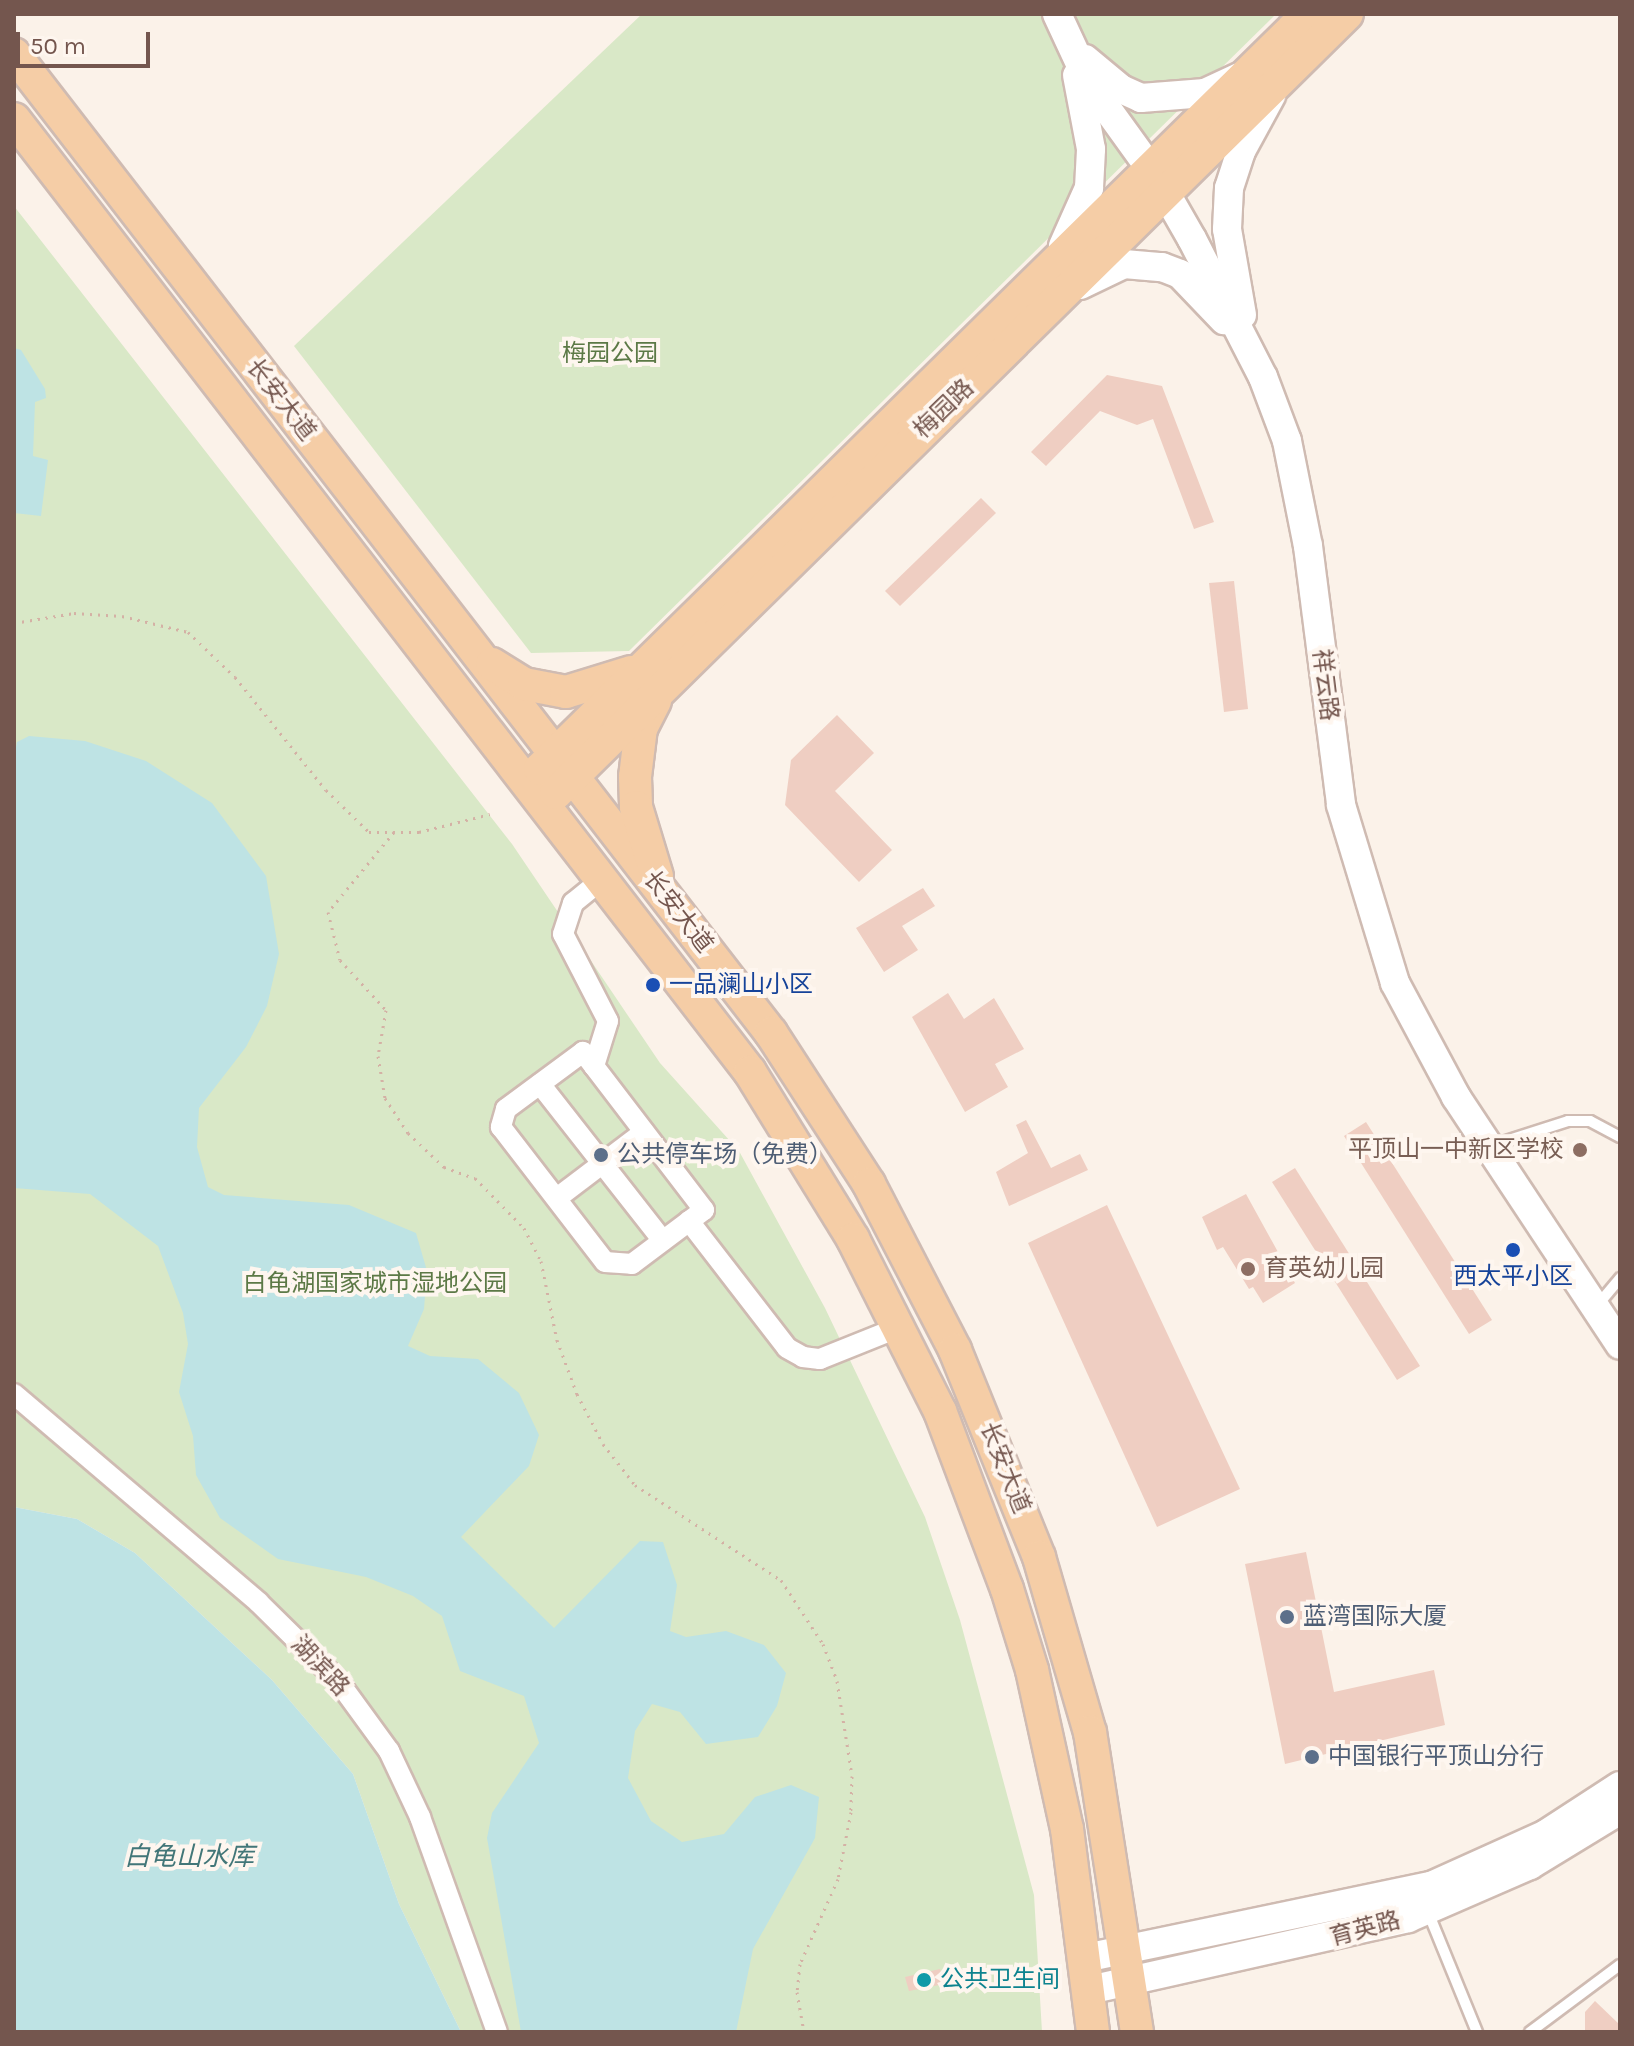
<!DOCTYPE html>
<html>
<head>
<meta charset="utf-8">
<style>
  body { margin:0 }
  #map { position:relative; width:1634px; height:2046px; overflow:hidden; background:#fbf2e9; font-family:Karla,"Noto Sans SC",sans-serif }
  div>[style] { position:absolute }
  .green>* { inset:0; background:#d9e8c7 }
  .water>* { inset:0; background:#bee3e4 }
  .building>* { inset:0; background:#efcec2 }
  .path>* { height:3px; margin-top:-1.5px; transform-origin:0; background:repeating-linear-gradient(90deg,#d4b1a5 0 2px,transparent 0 8px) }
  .roads { filter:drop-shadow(2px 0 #cfbbb2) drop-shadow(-2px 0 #cfbbb2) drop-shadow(0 2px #cfbbb2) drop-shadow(0 -2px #cfbbb2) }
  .lane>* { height:10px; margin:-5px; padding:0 5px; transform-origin:5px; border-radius:5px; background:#fff }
  .street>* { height:20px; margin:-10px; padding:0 10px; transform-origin:10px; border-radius:10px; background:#fff }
  .secondary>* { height:28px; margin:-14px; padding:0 14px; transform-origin:14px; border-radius:14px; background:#fff }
  .primary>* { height:32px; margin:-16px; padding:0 16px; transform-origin:16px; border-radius:16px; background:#f5cda6 }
  .dots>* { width:22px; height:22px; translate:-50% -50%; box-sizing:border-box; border:4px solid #fef6ef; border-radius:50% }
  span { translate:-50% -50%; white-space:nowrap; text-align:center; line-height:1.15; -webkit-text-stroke:8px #fef6ef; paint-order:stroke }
  .park-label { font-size:24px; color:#5c7946 }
  .street-label { font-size:24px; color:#74564e }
  .transit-label { font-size:24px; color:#164399 }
  .left { translate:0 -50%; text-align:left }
  .education-label { font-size:24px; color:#785e54 }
  .right { translate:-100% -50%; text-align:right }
  .service-label { font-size:24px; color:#4e5e75 }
  .culture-label { font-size:24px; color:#0d838f }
  .water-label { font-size:26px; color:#427678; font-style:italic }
  .frame { position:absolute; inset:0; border:16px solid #74564e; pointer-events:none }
  .scale { position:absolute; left:16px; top:32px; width:134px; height:36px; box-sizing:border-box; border:4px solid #74564e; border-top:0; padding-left:10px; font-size:24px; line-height:28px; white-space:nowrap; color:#74564e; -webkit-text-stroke:6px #fef6ef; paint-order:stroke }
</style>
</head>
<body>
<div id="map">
  <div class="green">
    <i style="clip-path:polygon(642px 14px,1276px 14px,629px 651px,531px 653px,294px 346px)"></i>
    <i style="clip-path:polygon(14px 206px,512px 844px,660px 1063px,739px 1151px,825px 1308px,925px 1517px,960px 1620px,1034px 1895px,1042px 2032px,461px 2032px,399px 1904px,353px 1774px,272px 1680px,135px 1553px,77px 1519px,14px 1507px)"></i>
  </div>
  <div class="water">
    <i style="clip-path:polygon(14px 348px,21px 350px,45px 389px,46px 398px,35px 402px,33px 456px,48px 460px,41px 516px,14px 513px)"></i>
    <i style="clip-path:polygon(29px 736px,85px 741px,146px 761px,212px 803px,266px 876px,279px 954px,267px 1006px,246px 1047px,199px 1108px,197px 1147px,208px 1187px,224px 1195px,349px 1205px,416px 1233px,427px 1271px,424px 1309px,408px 1346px,430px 1356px,478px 1359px,519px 1393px,539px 1435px,529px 1466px,461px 1537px,554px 1628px,640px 1541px,663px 1542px,677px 1585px,670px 1631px,686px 1637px,726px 1631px,764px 1645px,786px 1673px,777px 1706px,758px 1737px,706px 1744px,680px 1712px,652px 1704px,635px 1731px,628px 1778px,651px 1821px,682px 1842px,724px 1834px,755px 1797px,791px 1785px,819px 1797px,815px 1838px,753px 1949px,736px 2032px,521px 2032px,487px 1838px,492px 1813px,539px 1743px,524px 1696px,460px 1671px,442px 1616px,413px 1596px,366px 1577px,278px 1559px,220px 1518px,196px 1475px,193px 1436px,179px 1392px,188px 1344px,183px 1313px,158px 1246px,90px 1194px,14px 1188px,14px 758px,17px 742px)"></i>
    <i style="clip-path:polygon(14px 1507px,77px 1519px,135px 1553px,272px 1680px,353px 1774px,399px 1904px,461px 2032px,14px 2032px)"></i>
  </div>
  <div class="building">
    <i style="clip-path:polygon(1107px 375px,1162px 386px,1214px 522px,1194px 529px,1153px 419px,1137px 425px,1100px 411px,1046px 466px,1031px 452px)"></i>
    <i style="clip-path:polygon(981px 498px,996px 513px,900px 606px,885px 591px)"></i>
    <i style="clip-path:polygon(1234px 581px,1248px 709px,1224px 712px,1209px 583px)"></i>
    <i style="clip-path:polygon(837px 715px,874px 753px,835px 791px,892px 850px,859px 882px,785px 805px,791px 760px)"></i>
    <i style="clip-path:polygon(923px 888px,935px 906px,902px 926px,918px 950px,884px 972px,856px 928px)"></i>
    <i style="clip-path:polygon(948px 993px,964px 1019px,994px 998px,1024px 1049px,995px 1064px,1008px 1087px,965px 1112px,912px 1017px)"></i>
    <i style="clip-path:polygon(1026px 1120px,1051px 1168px,1080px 1154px,1088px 1170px,1009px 1206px,996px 1172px,1028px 1153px,1016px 1125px)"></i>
    <i style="clip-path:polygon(1366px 1122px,1492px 1320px,1469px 1334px,1344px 1136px)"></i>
    <i style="clip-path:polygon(1295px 1168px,1420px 1366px,1397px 1380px,1272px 1182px)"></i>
    <i style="clip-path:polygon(1246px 1194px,1295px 1283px,1263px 1303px,1253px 1287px,1249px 1289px,1223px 1247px,1217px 1250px,1202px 1217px)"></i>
    <i style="clip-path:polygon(1107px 1205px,1240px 1489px,1157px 1527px,1028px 1243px)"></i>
    <i style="clip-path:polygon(1306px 1552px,1334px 1692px,1434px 1670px,1445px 1725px,1285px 1764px,1245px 1564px)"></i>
    <i style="clip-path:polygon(940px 1969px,944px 1984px,909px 1991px,905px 1977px)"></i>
    <i style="clip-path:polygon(1595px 2001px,1620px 2025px,1620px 2032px,1585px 2032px,1585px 2012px)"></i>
  </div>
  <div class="path">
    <i style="left:14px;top:623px;width:61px;rotate:-9.5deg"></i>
    <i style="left:74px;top:613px;width:48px;rotate:3.6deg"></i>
    <i style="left:122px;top:616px;width:68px;rotate:13.6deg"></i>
    <i style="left:188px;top:632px;width:65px;rotate:43.8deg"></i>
    <i style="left:235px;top:677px;width:145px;rotate:51.2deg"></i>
    <i style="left:326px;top:790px;width:60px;rotate:44.3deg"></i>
    <i style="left:369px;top:832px;width:50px"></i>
    <i style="left:419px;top:832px;width:73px;rotate:-14.2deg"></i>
    <i style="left:394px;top:832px;width:104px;rotate:129.5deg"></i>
    <i style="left:328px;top:912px;width:49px;rotate:76deg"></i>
    <i style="left:340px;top:960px;width:68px;rotate:47.4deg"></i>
    <i style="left:386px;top:1010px;width:47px;rotate:99.9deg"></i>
    <i style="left:378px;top:1056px;width:43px;rotate:80.5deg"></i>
    <i style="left:385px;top:1098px;width:42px;rotate:56.7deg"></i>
    <i style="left:408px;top:1133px;width:50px;rotate:43.4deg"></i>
    <i style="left:444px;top:1167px;width:33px;rotate:20deg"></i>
    <i style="left:475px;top:1178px;width:70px;rotate:45.6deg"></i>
    <i style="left:524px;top:1228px;width:37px;rotate:63deg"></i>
    <i style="left:541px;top:1261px;width:81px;rotate:78.6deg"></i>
    <i style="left:557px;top:1340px;width:58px;rotate:69.7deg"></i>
    <i style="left:577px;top:1394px;width:56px;rotate:62.5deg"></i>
    <i style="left:603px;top:1444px;width:52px;rotate:52deg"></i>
    <i style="left:635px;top:1485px;width:174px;rotate:33.1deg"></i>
    <i style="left:781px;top:1580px;width:77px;rotate:56.7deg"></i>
    <i style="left:823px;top:1644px;width:40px;rotate:69deg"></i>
    <i style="left:837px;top:1681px;width:96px;rotate:81deg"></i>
    <i style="left:852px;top:1776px;width:36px;rotate:92deg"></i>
    <i style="left:851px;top:1812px;width:68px;rotate:101deg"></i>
    <i style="left:838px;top:1879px;width:93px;rotate:114.1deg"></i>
    <i style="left:800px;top:1964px;width:28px;rotate:96deg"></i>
    <i style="left:797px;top:1992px;width:41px;rotate:80.1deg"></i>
  </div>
  <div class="roads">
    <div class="lane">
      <i style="left:1490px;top:1146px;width:82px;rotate:-17.8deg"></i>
      <i style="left:1568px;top:1121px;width:22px"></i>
      <i style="left:1590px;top:1121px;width:34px;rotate:28deg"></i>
      <i style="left:1596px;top:1307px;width:38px;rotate:-50deg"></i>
      <i style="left:1428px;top:1912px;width:130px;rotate:67.8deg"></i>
      <i style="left:1530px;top:2032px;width:112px;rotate:-36.7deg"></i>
    </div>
    <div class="street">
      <i style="left:594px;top:1066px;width:18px;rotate:-128deg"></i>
      <i style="left:583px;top:1052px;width:96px;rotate:143.5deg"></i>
      <i style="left:506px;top:1109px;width:19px;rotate:106deg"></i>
      <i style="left:501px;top:1127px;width:170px;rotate:52.4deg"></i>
      <i style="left:605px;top:1262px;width:27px;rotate:4deg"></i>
      <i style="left:632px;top:1264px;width:90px;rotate:-36.9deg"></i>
      <i style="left:704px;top:1210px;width:181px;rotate:-127.4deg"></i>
      <i style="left:594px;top:1066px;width:47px;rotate:-72.7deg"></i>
      <i style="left:608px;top:1021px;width:98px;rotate:-117.3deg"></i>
      <i style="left:563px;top:934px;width:33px;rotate:-72deg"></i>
      <i style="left:573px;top:903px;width:36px;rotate:-39deg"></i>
      <i style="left:540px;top:1084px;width:199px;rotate:51.9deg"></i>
      <i style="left:557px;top:1198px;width:109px;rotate:-37.2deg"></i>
      <i style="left:689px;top:1221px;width:160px;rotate:52.3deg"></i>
      <i style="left:787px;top:1348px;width:18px;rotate:29deg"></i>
      <i style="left:803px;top:1357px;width:17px;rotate:7deg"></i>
      <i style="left:820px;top:1359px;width:86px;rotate:-21.8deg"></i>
      <i style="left:14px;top:1394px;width:321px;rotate:40.4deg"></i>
      <i style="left:258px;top:1602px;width:112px;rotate:44.6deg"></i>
      <i style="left:338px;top:1681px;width:87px;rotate:53.9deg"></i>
      <i style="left:389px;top:1751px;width:73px;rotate:64.8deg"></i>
      <i style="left:420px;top:1817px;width:228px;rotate:70.3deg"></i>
    </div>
    <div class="secondary">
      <i style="left:1057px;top:14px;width:78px;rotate:65.1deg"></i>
      <i style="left:1090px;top:85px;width:115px;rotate:54.2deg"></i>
      <i style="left:1157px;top:178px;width:70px;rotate:60.2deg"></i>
      <i style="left:1192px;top:239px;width:155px;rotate:62.8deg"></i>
      <i style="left:1263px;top:377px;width:68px;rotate:69.4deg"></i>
      <i style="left:1287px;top:441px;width:107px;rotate:78.7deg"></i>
      <i style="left:1308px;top:546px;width:261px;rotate:82.7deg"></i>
      <i style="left:1341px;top:805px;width:186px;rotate:73.1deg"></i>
      <i style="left:1395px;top:983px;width:129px;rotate:61.8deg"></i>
      <i style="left:1456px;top:1097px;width:297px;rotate:56.5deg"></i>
      <i style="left:1085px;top:59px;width:47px;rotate:39.8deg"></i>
      <i style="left:1121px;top:89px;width:22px;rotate:24deg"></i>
      <i style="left:1141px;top:98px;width:64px;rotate:-4.5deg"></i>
      <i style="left:1205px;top:93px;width:38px;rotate:-25deg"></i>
      <i style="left:1063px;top:246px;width:64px;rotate:-65.9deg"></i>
      <i style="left:1089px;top:188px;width:39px;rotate:-87deg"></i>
      <i style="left:1091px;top:149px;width:75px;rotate:-100.7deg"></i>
      <i style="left:1080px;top:285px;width:49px;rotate:-25.5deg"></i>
      <i style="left:1124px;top:264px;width:38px;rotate:5deg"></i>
      <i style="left:1162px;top:267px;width:19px;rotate:21deg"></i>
      <i style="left:1180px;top:274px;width:64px;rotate:46.3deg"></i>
      <i style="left:1242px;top:315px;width:87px;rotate:-99.9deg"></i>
      <i style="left:1227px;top:229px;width:41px;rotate:-87.2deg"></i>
      <i style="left:1229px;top:188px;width:39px;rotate:-72deg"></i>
      <i style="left:1241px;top:151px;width:63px;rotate:-61.4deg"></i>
      <i style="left:1085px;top:1958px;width:353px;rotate:-11.8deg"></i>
      <i style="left:1431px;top:1886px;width:126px;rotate:-24.3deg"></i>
      <i style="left:1546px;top:1834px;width:88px;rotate:-33deg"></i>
      <i style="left:1089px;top:1990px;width:327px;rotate:-12.7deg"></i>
      <i style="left:1408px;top:1918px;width:133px;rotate:-23.5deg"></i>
      <i style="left:1530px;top:1865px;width:105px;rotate:-31.4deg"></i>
    </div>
    <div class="primary">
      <i style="left:14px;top:54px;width:1238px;rotate:52.29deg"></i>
      <i style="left:771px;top:1033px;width:180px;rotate:57deg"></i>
      <i style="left:869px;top:1184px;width:187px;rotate:62.6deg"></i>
      <i style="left:955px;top:1350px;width:223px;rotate:67.9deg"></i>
      <i style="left:1039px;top:1557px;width:182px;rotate:73.8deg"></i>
      <i style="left:1090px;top:1732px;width:304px;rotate:81.1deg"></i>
      <i style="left:14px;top:119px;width:1204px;rotate:52.32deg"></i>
      <i style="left:750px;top:1072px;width:196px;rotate:58.3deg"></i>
      <i style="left:853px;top:1239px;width:193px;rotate:63.2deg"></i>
      <i style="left:940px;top:1411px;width:190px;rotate:69.4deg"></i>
      <i style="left:1007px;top:1589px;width:85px;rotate:72.8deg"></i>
      <i style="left:1032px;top:1670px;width:163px;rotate:77.6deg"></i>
      <i style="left:1067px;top:1829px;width:205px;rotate:82.7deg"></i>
      <i style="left:492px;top:664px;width:38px;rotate:32deg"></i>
      <i style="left:524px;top:684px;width:43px;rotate:10.8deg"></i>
      <i style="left:566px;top:692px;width:68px;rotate:-17.1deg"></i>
      <i style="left:655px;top:701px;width:30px;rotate:117deg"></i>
      <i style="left:641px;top:728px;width:49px;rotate:97deg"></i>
      <i style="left:635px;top:777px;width:30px;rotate:88deg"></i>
      <i style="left:636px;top:807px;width:72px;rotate:73.1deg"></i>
      <i style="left:540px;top:769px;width:1077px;rotate:-44.51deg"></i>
      <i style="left:556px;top:793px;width:1110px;rotate:-44.56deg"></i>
    </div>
  </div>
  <div class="dots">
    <i style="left:653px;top:985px;background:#1a4fb4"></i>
    <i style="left:1580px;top:1150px;background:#8d6e63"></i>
    <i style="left:601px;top:1155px;background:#5c6f8a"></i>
    <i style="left:1513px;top:1250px;background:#1a4fb4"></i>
    <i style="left:1248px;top:1269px;background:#8d6e63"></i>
    <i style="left:1287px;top:1617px;background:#5c6f8a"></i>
    <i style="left:1312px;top:1757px;background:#5c6f8a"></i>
    <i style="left:924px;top:1980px;background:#0f9aa8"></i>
  </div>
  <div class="park-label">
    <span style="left:610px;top:354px">梅园公园</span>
    <span style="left:375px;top:1284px">白龟湖国家城市湿地公园</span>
  </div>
  <div class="street-label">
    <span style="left:281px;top:400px;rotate:52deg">长安大道</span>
    <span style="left:944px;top:409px;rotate:-44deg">梅园路</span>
    <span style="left:1325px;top:685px;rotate:83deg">祥云路</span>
    <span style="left:678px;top:912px;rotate:52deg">长安大道</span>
    <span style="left:1005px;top:1468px;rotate:68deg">长安大道</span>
    <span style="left:320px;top:1666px;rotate:47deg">湖滨路</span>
    <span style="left:1365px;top:1929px;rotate:-15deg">育英路</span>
  </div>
  <div class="transit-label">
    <span class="left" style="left:669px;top:985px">一品澜山小区</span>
    <span style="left:1513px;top:1277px">西太平小区</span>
  </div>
  <div class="education-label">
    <span class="right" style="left:1564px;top:1150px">平顶山一中新区学校</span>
    <span class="left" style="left:1264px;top:1269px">育英幼儿园</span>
  </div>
  <div class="service-label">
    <span class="left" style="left:617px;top:1155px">公共停车场（免费）</span>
    <span class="left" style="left:1303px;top:1617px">蓝湾国际大厦</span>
    <span class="left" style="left:1328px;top:1757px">中国银行平顶山分行</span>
  </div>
  <div class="culture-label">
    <span class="left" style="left:940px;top:1980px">公共卫生间</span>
  </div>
  <div class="water-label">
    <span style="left:189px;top:1857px">白龟山水库</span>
  </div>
  <div class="frame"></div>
  <div class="scale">50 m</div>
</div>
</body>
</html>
